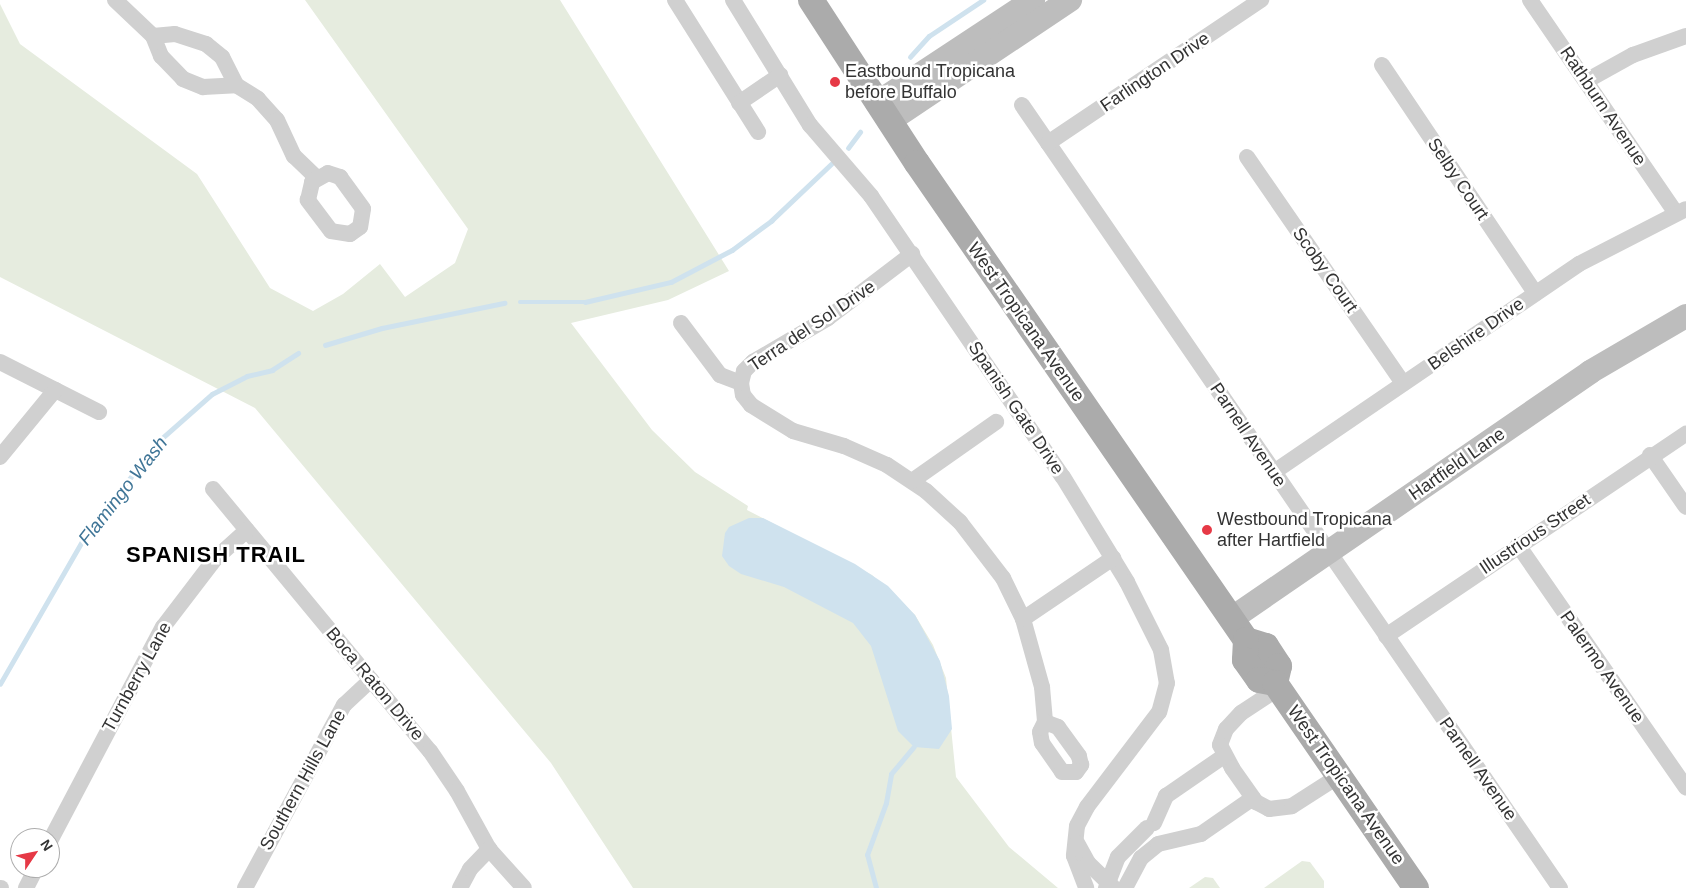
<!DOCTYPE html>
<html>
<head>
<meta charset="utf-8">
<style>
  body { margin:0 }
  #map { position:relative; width:1686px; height:888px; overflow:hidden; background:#fff; font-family:Arial,sans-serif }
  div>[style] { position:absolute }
  .green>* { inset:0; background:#e6ecdf }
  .water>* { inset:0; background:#cfe2ee }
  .stream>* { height:4.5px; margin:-2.25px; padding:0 2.25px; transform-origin:2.25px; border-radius:2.25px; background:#cfe2ee }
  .street>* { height:16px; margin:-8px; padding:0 8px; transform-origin:8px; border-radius:8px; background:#d0d0d0 }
  .secondary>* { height:24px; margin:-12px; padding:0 12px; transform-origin:12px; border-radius:12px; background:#bdbdbd }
  .primary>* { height:26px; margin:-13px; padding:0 13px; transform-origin:13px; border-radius:13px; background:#ababab }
  .dots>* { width:14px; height:14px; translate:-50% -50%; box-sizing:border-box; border:2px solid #fff; border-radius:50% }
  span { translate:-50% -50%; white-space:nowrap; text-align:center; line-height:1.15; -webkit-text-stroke:5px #fff; paint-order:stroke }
  .poi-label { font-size:18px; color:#333 }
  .left { translate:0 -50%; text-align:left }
  .street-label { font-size:18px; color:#333 }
  .water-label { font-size:19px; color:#3f7597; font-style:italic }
  .district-label { font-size:22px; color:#000; font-weight:700; letter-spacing:1px }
  .north { position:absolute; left:10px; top:828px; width:50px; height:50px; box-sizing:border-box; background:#fff; border:1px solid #adadad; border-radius:50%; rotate:56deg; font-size:14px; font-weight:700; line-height:20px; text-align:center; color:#333 }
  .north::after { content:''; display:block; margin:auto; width:18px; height:22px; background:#e63946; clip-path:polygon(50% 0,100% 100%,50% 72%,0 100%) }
</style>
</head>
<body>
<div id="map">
  <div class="green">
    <i style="clip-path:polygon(305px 0,560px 0,729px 271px,668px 300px,571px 323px,652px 430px,695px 472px,748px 506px,747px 510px,872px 575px,915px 615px,933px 645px,946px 678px,956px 777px,1009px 847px,1058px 888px,633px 888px,551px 763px,255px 408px,0 277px,0 4px,20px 44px,197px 174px,270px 288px,313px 311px,343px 294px,380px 264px,405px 297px,455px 263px,468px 229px)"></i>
    <i style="clip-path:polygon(1302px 861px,1310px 862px,1324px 881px,1324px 888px,1264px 888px)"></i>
    <i style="clip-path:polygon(1205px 877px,1213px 878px,1220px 888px,1189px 888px)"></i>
  </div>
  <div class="water">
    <i style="clip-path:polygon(749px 518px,763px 518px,855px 564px,888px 586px,915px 615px,940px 661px,949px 696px,952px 729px,939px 749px,914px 747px,898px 731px,871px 646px,853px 623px,784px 587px,741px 574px,729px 566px,722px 556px,725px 533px,729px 527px)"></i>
  </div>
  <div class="stream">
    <i style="left:910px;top:57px;width:28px;rotate:-48deg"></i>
    <i style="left:929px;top:36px;width:65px;rotate:-33.7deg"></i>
    <i style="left:848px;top:148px;width:20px;rotate:-53deg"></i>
    <i style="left:520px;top:302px;width:65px"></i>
    <i style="left:585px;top:302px;width:88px;rotate:-13.1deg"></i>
    <i style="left:671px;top:282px;width:69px;rotate:-27.7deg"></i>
    <i style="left:732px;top:250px;width:49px;rotate:-36.6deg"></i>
    <i style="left:771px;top:221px;width:83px;rotate:-43.5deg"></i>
    <i style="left:325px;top:345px;width:59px;rotate:-16.6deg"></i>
    <i style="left:382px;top:328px;width:125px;rotate:-11.6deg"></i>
    <i style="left:0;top:684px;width:177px;rotate:-60.1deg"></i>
    <i style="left:88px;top:531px;width:116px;rotate:-51.6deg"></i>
    <i style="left:160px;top:440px;width:69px;rotate:-41.5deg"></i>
    <i style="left:212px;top:394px;width:39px;rotate:-27deg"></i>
    <i style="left:247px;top:376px;width:26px;rotate:-13deg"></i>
    <i style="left:272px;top:370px;width:31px;rotate:-33deg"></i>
    <i style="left:876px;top:888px;width:34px;rotate:-105deg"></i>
    <i style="left:867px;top:855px;width:55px;rotate:-69.9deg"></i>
    <i style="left:886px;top:803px;width:29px;rotate:-80deg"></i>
    <i style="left:891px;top:774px;width:35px;rotate:-50deg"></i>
  </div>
  <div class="street">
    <i style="left:115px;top:0;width:52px;rotate:43.5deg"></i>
    <i style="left:153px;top:36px;width:22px;rotate:68deg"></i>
    <i style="left:161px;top:56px;width:32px;rotate:46deg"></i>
    <i style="left:183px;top:79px;width:22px;rotate:22deg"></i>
    <i style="left:203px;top:87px;width:33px;rotate:-3deg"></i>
    <i style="left:236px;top:85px;width:26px;rotate:32deg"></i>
    <i style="left:258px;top:99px;width:28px;rotate:48deg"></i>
    <i style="left:277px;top:120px;width:40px;rotate:65deg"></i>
    <i style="left:294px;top:156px;width:30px;rotate:44deg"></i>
    <i style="left:675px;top:0;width:156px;rotate:57.8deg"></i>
    <i style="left:733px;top:0;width:147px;rotate:58.4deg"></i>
    <i style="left:810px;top:125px;width:94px;rotate:49.3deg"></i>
    <i style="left:871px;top:196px;width:340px;rotate:55.7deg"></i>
    <i style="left:1063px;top:477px;width:123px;rotate:58.6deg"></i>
    <i style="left:1127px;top:582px;width:76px;rotate:63.4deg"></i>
    <i style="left:1161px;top:650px;width:34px;rotate:80deg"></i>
    <i style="left:1167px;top:683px;width:30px;rotate:105deg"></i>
    <i style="left:1159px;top:712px;width:119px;rotate:127.2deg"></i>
    <i style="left:1087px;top:807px;width:21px;rotate:118deg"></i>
    <i style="left:1077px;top:826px;width:30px;rotate:96deg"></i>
    <i style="left:1074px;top:856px;width:34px;rotate:69deg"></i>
    <i style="left:1530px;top:0;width:258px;rotate:55.6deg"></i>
    <i style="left:153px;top:36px;width:22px;rotate:-5deg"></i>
    <i style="left:175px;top:34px;width:33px;rotate:18deg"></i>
    <i style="left:206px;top:44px;width:21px;rotate:39deg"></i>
    <i style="left:222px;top:57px;width:31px;rotate:63deg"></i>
    <i style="left:1382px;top:65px;width:275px;rotate:56.1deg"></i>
    <i style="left:1586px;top:81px;width:54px;rotate:-29deg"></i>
    <i style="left:1633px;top:55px;width:56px;rotate:-19.7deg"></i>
    <i style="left:739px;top:103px;width:50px;rotate:-34.3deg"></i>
    <i style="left:1022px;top:105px;width:950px;rotate:55.51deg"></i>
    <i style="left:1048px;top:143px;width:257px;rotate:-33.9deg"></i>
    <i style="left:1247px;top:157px;width:275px;rotate:55.4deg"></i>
    <i style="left:328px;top:173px;width:13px;rotate:18deg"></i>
    <i style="left:340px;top:177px;width:39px;rotate:54deg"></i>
    <i style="left:363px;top:209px;width:18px;rotate:99deg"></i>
    <i style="left:360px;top:227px;width:12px;rotate:145deg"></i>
    <i style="left:350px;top:234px;width:19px;rotate:-171deg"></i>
    <i style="left:331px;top:231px;width:39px;rotate:-127deg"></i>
    <i style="left:308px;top:200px;width:18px;rotate:-77deg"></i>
    <i style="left:312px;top:182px;width:18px;rotate:-29deg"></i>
    <i style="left:681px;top:323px;width:65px;rotate:53.1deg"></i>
    <i style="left:720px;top:375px;width:22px;rotate:21deg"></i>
    <i style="left:741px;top:383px;width:12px;rotate:81deg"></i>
    <i style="left:743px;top:395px;width:13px;rotate:51deg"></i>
    <i style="left:751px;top:405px;width:49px;rotate:31.8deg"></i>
    <i style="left:793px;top:431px;width:53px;rotate:16.4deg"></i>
    <i style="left:844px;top:446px;width:47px;rotate:23.8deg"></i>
    <i style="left:887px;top:465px;width:47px;rotate:33.7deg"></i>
    <i style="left:926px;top:491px;width:46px;rotate:42.4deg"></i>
    <i style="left:960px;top:522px;width:71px;rotate:52.5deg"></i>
    <i style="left:1003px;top:578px;width:46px;rotate:64deg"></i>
    <i style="left:1023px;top:619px;width:71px;rotate:74.4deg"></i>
    <i style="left:1042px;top:687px;width:35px;rotate:85deg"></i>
    <i style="left:1045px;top:722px;width:11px;rotate:117deg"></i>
    <i style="left:1040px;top:732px;width:11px;rotate:80deg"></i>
    <i style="left:1042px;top:743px;width:35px;rotate:55deg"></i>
    <i style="left:1062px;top:772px;width:14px"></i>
    <i style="left:1076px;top:772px;width:9px;rotate:-54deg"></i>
    <i style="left:1081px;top:765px;width:9px;rotate:-103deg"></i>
    <i style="left:1079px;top:756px;width:36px;rotate:-126deg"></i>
    <i style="left:1058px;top:727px;width:14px;rotate:-159deg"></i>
    <i style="left:0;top:362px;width:111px;rotate:26.8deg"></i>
    <i style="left:741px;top:383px;width:12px;rotate:-76deg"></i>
    <i style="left:744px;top:371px;width:13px;rotate:-45deg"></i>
    <i style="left:753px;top:362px;width:87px;rotate:-30.4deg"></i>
    <i style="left:828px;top:318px;width:106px;rotate:-37.3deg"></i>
    <i style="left:1650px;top:455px;width:63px;rotate:55.3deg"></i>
    <i style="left:0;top:457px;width:87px;rotate:-50.6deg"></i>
    <i style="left:1274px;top:472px;width:369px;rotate:-34.3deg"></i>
    <i style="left:1579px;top:264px;width:120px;rotate:-27.2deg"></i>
    <i style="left:912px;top:481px;width:103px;rotate:-35.1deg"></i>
    <i style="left:213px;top:489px;width:340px;rotate:50.4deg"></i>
    <i style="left:430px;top:751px;width:48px;rotate:56deg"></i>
    <i style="left:457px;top:791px;width:66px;rotate:61.1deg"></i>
    <i style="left:489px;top:849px;width:52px;rotate:48.1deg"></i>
    <i style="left:1518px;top:545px;width:295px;rotate:55.3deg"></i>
    <i style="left:1023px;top:619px;width:109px;rotate:-34.1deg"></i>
    <i style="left:1386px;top:636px;width:362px;rotate:-34deg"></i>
    <i style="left:1279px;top:688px;width:45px;rotate:146.7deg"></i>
    <i style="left:1241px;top:713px;width:22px;rotate:133deg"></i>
    <i style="left:1226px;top:729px;width:17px;rotate:111deg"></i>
    <i style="left:1220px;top:745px;width:26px;rotate:62deg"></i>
    <i style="left:1232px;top:768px;width:42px;rotate:54.8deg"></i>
    <i style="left:1256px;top:802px;width:15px;rotate:28deg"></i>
    <i style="left:1269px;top:809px;width:23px;rotate:-7deg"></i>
    <i style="left:1292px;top:806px;width:56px;rotate:-32.6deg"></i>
    <i style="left:1154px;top:823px;width:30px;rotate:-66deg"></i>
    <i style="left:1166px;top:796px;width:70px;rotate:-34.6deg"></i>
    <i style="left:50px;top:841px;width:242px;rotate:-62.2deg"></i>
    <i style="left:163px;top:627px;width:86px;rotate:-52.6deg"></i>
    <i style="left:215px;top:559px;width:43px;rotate:-42.2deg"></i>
    <i style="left:1077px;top:843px;width:23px;rotate:61deg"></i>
    <i style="left:1088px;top:863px;width:36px;rotate:44deg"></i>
    <i style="left:0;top:888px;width:1px"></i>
    <i style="left:26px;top:888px;width:22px;rotate:-63deg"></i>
    <i style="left:245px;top:888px;width:208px;rotate:-61.6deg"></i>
    <i style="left:344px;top:705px;width:37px;rotate:-43deg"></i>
    <i style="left:460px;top:888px;width:21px;rotate:-62deg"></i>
    <i style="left:470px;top:869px;width:28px;rotate:-46deg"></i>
    <i style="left:1106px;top:888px;width:33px;rotate:-69deg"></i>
    <i style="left:1118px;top:857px;width:41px;rotate:-45deg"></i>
    <i style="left:1125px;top:888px;width:34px;rotate:-62deg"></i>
    <i style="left:1141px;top:858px;width:22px;rotate:-39deg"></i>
    <i style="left:1158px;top:844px;width:44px;rotate:-13.1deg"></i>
    <i style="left:1201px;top:834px;width:63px;rotate:-34.7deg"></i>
  </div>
  <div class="secondary">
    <i style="left:877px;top:103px;width:187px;rotate:-33.4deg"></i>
    <i style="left:889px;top:121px;width:218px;rotate:-33.8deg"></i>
    <i style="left:1231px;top:619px;width:436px;rotate:-34.5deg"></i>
    <i style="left:1590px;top:372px;width:111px;rotate:-30.3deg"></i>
  </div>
  <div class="primary">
    <i style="left:811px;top:0;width:194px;rotate:57deg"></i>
    <i style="left:917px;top:163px;width:579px;rotate:55.4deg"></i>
    <i style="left:1246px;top:640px;width:21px;rotate:17deg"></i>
    <i style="left:1266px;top:646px;width:24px;rotate:57deg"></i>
    <i style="left:1279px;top:666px;width:17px;rotate:103deg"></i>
    <i style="left:1246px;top:640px;width:20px;rotate:93deg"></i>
    <i style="left:1245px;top:660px;width:24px;rotate:55deg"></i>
    <i style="left:1259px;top:680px;width:16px;rotate:11deg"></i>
    <i style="left:1275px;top:683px;width:249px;rotate:55.5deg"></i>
  </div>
  <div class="dots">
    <i style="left:835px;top:82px;background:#e63946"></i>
    <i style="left:1207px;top:530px;background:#e63946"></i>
  </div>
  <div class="poi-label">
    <span class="left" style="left:845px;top:82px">Eastbound Tropicana<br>before Buffalo</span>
    <span class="left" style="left:1217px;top:530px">Westbound Tropicana<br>after Hartfield</span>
  </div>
  <div class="street-label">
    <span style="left:1155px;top:72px;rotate:-34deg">Farlington Drive</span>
    <span style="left:1603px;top:106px;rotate:56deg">Rathburn Avenue</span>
    <span style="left:1458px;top:179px;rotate:56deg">Selby Court</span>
    <span style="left:1325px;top:270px;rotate:55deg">Scoby Court</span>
    <span style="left:1026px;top:322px;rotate:55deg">West Tropicana Avenue</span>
    <span style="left:812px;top:326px;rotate:-34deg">Terra del Sol Drive</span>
    <span style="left:1476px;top:334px;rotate:-35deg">Belshire Drive</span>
    <span style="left:1016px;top:408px;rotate:56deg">Spanish Gate Drive</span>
    <span style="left:1248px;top:435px;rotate:56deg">Parnell Avenue</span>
    <span style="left:1457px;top:464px;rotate:-35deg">Hartfield Lane</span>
    <span style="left:1535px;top:534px;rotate:-34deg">Illustrious Street</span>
    <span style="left:1602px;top:667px;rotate:55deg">Palermo Avenue</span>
    <span style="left:137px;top:677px;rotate:-61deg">Turnberry Lane</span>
    <span style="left:375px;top:684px;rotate:50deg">Boca Raton Drive</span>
    <span style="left:1478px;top:769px;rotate:55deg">Parnell Avenue</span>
    <span style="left:303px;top:780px;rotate:-61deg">Southern Hills Lane</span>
    <span style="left:1346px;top:785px;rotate:55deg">West Tropicana Avenue</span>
  </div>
  <div class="water-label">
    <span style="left:123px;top:491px;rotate:-52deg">Flamingo Wash</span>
  </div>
  <div class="district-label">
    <span style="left:216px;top:555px">SPANISH TRAIL</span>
  </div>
  <div class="north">N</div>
</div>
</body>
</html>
